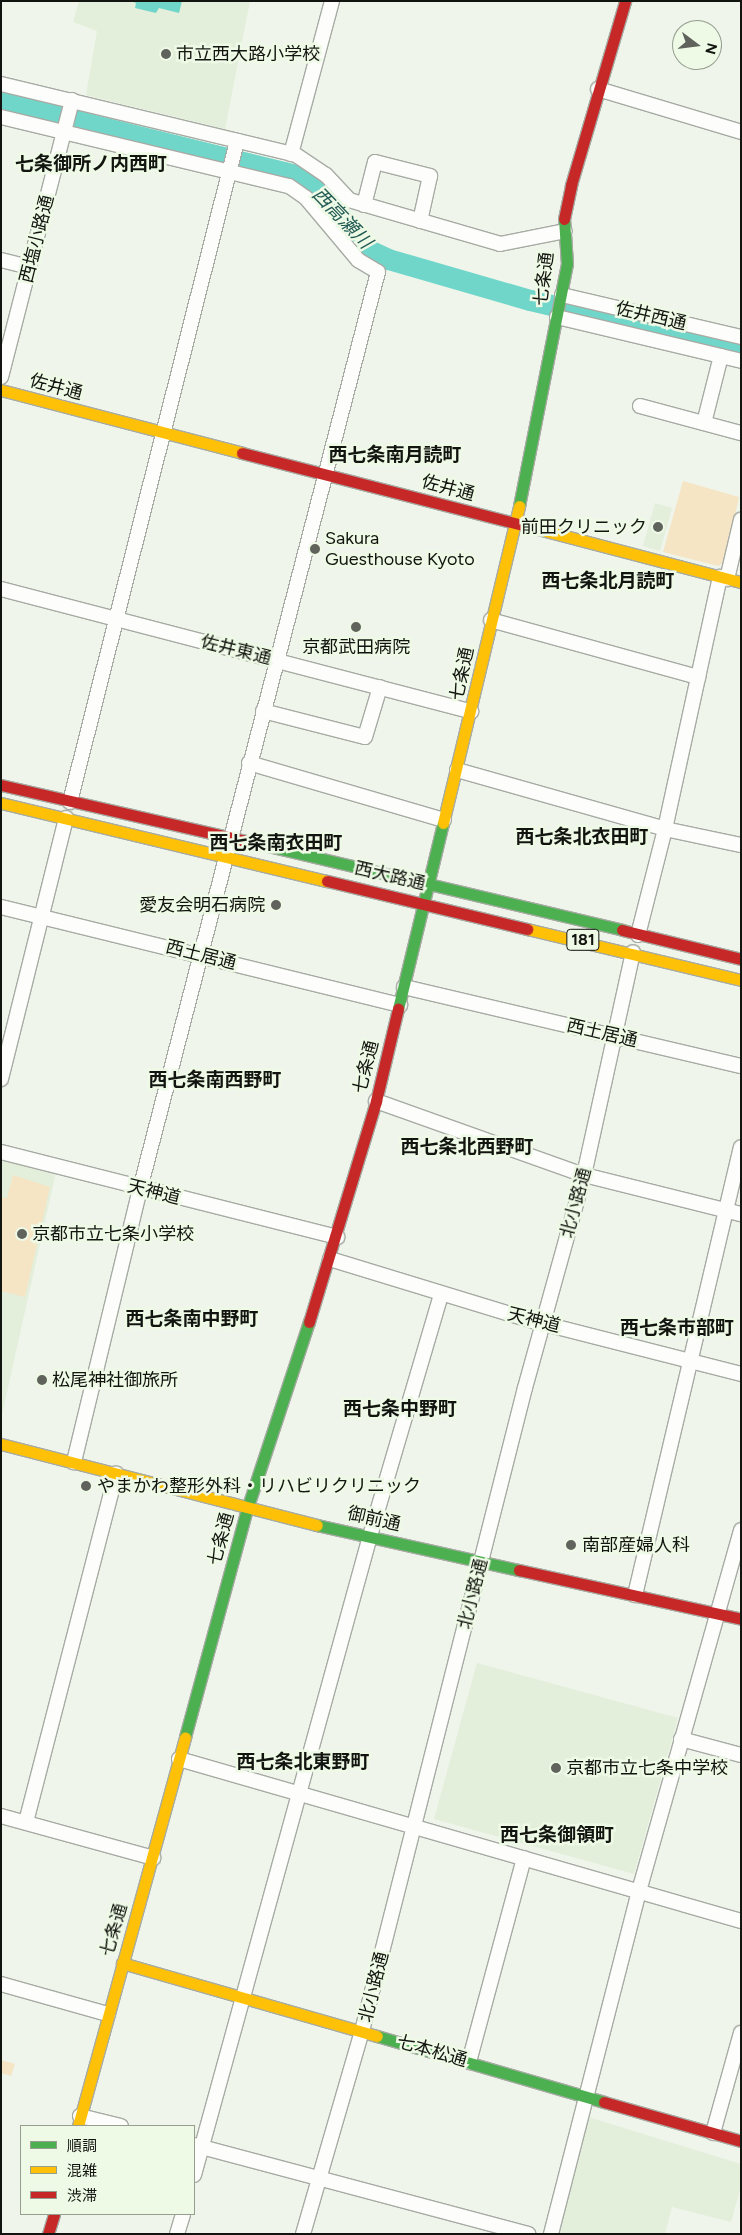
<!DOCTYPE html>
<html>
<head>
<meta charset="utf-8">
<style>
  body { margin:0 }
  #map { position:relative; width:742px; height:2235px; overflow:hidden; background:#eff5ea; font-family:Figtree,"Noto Sans JP",sans-serif }
  div>[style] { position:absolute }
  .built>* { inset:0; background:#e3eedb }
  .green>* { inset:0; background:#f5e5c5 }
  .water>* { inset:0; background:#71d6ca }
  .river>* { height:21px; margin:-10.5px; padding:0 10.5px; transform-origin:10.5px; border-radius:10.5px; background:#71d6ca }
  .roads { filter:drop-shadow(1px 0 #a7aba4) drop-shadow(-1px 0 #a7aba4) drop-shadow(0 1px #a7aba4) drop-shadow(0 -1px #a7aba4) }
  .street>* { height:14px; margin:-7px; padding:0 7px; transform-origin:7px; border-radius:7px; background:#fdfefc }
  .fast>* { height:11px; margin:-5.5px; padding:0 5.5px; transform-origin:5.5px; border-radius:5.5px; background:#4caf50 }
  .slow>* { height:11px; margin:-5.5px; padding:0 5.5px; transform-origin:5.5px; border-radius:5.5px; background:#ffc107 }
  .jam>* { height:11px; margin:-5.5px; padding:0 5.5px; transform-origin:5.5px; border-radius:5.5px; background:#c62828 }
  .dots>* { width:14px; height:14px; translate:-50% -50%; box-sizing:border-box; border:2px solid #eef9e6; border-radius:50% }
  span { translate:-50% -50%; white-space:nowrap; text-align:center; line-height:1.15; -webkit-text-stroke:5px #eef9e6; paint-order:stroke }
  .shield-label span { padding:1px 4px; background:#eef9e6; border:1px solid; border-radius:4px; -webkit-text-stroke-width:0 }
  .shield-label { font-size:16px; color:#12150f; font-weight:700 }
  .poi-label { font-size:18px; color:#12150f }
  .left { translate:0 -50%; text-align:left }
  .right { translate:-100% -50%; text-align:right }
  .street-label { font-size:18px; color:#12150f }
  .neighbourhood-label { font-size:19px; color:#12150f; font-weight:700 }
  .water-label { font-size:19px; color:#235b55; font-style:italic }
  .frame { position:absolute; inset:0; border:2px solid #12150f; pointer-events:none }
  .legend { position:absolute; left:20px; top:2125px; width:175px; height:90px; box-sizing:border-box; background:#eef9e6; border:1px solid #969e90; margin:0; padding:6px 9px; list-style:none; font-size:15px; color:#12150f }
  .legend li { display:flex; align-items:center; gap:10px; height:25px }
  .legend b { width:25px; border:1px solid #969e90 }
  .north { position:absolute; left:672px; top:20px; width:50px; height:50px; box-sizing:border-box; background:#eef9e6; border:1px solid #969e90; border-radius:50%; rotate:105deg; font-size:14px; font-weight:700; line-height:20px; text-align:center; color:#12150f }
  .north::after { content:''; display:block; margin:auto; width:18px; height:22px; background:#5f635c; clip-path:polygon(50% 0,100% 100%,50% 72%,0 100%) }
</style>
</head>
<body>
<div id="map">
  <div class="built">
    <i style="clip-path:polygon(79px 1px,250px 1px,225px 129px,86px 95px,97px 31px,73px 22px)"></i>
    <i style="clip-path:polygon(655px 503px,672px 508px,660px 551px,643px 546px)"></i>
    <i style="clip-path:polygon(1px 1158px,56px 1172px,1px 1419px)"></i>
    <i style="clip-path:polygon(477px 1663px,678px 1718px,634px 1874px,434px 1819px)"></i>
    <i style="clip-path:polygon(585px 2116px,741px 2164px,741px 2186px,731px 2222px,672px 2207px,665px 2234px,555px 2234px)"></i>
  </div>
  <div class="green">
    <i style="clip-path:polygon(683px 481px,739px 497px,725px 562px,718px 566px,663px 552px)"></i>
    <i style="clip-path:polygon(13px 1175px,50px 1187px,25px 1297px,1px 1291px,1px 1198px,7px 1198px)"></i>
    <i style="clip-path:polygon(1px 2060px,15px 2064px,11px 2076px,1px 2073px)"></i>
  </div>
  <div class="water">
    <i style="clip-path:polygon(131px 1px,182px 1px,179px 13px,159px 8px,156px 13px,135px 8px,136px 3px)"></i>
  </div>
  <div class="river">
    <i style="left:1px;top:102px;width:308px;rotate:13.9deg"></i>
    <i style="left:300px;top:176px;width:38px;rotate:43deg"></i>
    <i style="left:328px;top:202px;width:65px;rotate:48.7deg"></i>
    <i style="left:371px;top:251px;width:19px;rotate:25deg"></i>
    <i style="left:388px;top:259px;width:148px;rotate:16.1deg"></i>
    <i style="left:530px;top:300px;width:217px;rotate:13.3deg"></i>
  </div>
  <div class="roads">
    <div class="street">
      <i style="left:1px;top:84px;width:303px;rotate:13.5deg"></i>
      <i style="left:296px;top:155px;width:36px;rotate:34deg"></i>
      <i style="left:326px;top:175px;width:34px;rotate:47deg"></i>
      <i style="left:349px;top:200px;width:157px;rotate:16.2deg"></i>
      <i style="left:500px;top:244px;width:66px;rotate:-11.3deg"></i>
      <i style="left:598px;top:89px;width:149px;rotate:16.7deg"></i>
      <i style="left:1px;top:117px;width:296px;rotate:13.5deg"></i>
      <i style="left:289px;top:186px;width:21px;rotate:35deg"></i>
      <i style="left:306px;top:198px;width:81px;rotate:50deg"></i>
      <i style="left:358px;top:260px;width:23px;rotate:31deg"></i>
      <i style="left:378px;top:272px;width:952px;rotate:104.55deg"></i>
      <i style="left:139px;top:1193px;width:277px;rotate:103.6deg"></i>
      <i style="left:291px;top:154px;width:158px;rotate:-75deg"></i>
      <i style="left:364px;top:205px;width:44px;rotate:-75.7deg"></i>
      <i style="left:375px;top:162px;width:57px;rotate:14.3deg"></i>
      <i style="left:430px;top:176px;width:46px;rotate:102.5deg"></i>
      <i style="left:1px;top:260px;width:30px;rotate:14deg"></i>
      <i style="left:562px;top:295px;width:184px;rotate:13.2deg"></i>
      <i style="left:557px;top:317px;width:189px;rotate:13.4deg"></i>
      <i style="left:1px;top:377px;width:286px;rotate:-75.6deg"></i>
      <i style="left:640px;top:406px;width:105px;rotate:15deg"></i>
      <i style="left:704px;top:423px;width:69px;rotate:-75.8deg"></i>
      <i style="left:727px;top:579px;width:61px;rotate:-76.7deg"></i>
      <i style="left:1px;top:589px;width:486px;rotate:14.6deg"></i>
      <i style="left:491px;top:620px;width:215px;rotate:15.4deg"></i>
      <i style="left:263px;top:711px;width:105px;rotate:14.3deg"></i>
      <i style="left:365px;top:737px;width:52px;rotate:-73.3deg"></i>
      <i style="left:249px;top:763px;width:203px;rotate:16.3deg"></i>
      <i style="left:457px;top:770px;width:216px;rotate:15.8deg"></i>
      <i style="left:665px;top:829px;width:78px;rotate:11.9deg"></i>
      <i style="left:70px;top:802px;width:682px;rotate:-75.82deg"></i>
      <i style="left:1px;top:907px;width:411px;rotate:13.8deg"></i>
      <i style="left:638px;top:935px;width:109px;rotate:-75.7deg"></i>
      <i style="left:665px;top:829px;width:258px;rotate:-77.7deg"></i>
      <i style="left:404px;top:987px;width:346px;rotate:13.2deg"></i>
      <i style="left:1px;top:1079px;width:269px;rotate:-76deg"></i>
      <i style="left:376px;top:1101px;width:221px;rotate:19.6deg"></i>
      <i style="left:584px;top:1175px;width:162px;rotate:14deg"></i>
      <i style="left:1px;top:1152px;width:347px;rotate:14.2deg"></i>
      <i style="left:330px;top:1259px;width:212px;rotate:17deg"></i>
      <i style="left:533px;top:1321px;width:215px;rotate:14.3deg"></i>
      <i style="left:635px;top:1595px;width:460px;rotate:-76.7deg"></i>
      <i style="left:681px;top:1739px;width:62px;rotate:14.9deg"></i>
      <i style="left:179px;top:1759px;width:585px;rotate:16.08deg"></i>
      <i style="left:1px;top:1816px;width:158px;rotate:15.4deg"></i>
      <i style="left:26px;top:1822px;width:360px;rotate:-75.5deg"></i>
      <i style="left:1px;top:1984px;width:111px;rotate:15.7deg"></i>
      <i style="left:469px;top:2062px;width:211px;rotate:-74.9deg"></i>
      <i style="left:80px;top:2116px;width:42px;rotate:13.7deg"></i>
      <i style="left:713px;top:2133px;width:104px;rotate:-74.4deg"></i>
      <i style="left:194px;top:2145px;width:346px;rotate:14.9deg"></i>
      <i style="left:194px;top:2175px;width:663px;rotate:-74.6deg"></i>
      <i style="left:370px;top:1536px;width:252px;rotate:-73.6deg"></i>
      <i style="left:177px;top:2234px;width:21px;rotate:-73deg"></i>
      <i style="left:303px;top:2234px;width:211px;rotate:-73.8deg"></i>
      <i style="left:362px;top:2031px;width:663px;rotate:-75.78deg"></i>
      <i style="left:525px;top:1388px;width:221px;rotate:-74.5deg"></i>
      <i style="left:584px;top:1175px;width:228px;rotate:-77.6deg"></i>
      <i style="left:551px;top:2234px;width:354px;rotate:-75.6deg"></i>
      <i style="left:639px;top:1891px;width:375px;rotate:-74.2deg"></i>
    </div>
    <div class="fast">
      <i style="left:519px;top:506px;width:247px;rotate:-78.8deg"></i>
      <i style="left:567px;top:264px;width:45px;rotate:-93.8deg"></i>
      <i style="left:268px;top:846px;width:364px;rotate:13.3deg"></i>
      <i style="left:398px;top:1009px;width:191px;rotate:-76.4deg"></i>
      <i style="left:317px;top:1525px;width:207px;rotate:12.6deg"></i>
      <i style="left:185px;top:1737px;width:236px;rotate:-74.8deg"></i>
      <i style="left:247px;top:1509px;width:197px;rotate:-71.7deg"></i>
      <i style="left:377px;top:2036px;width:236px;rotate:16.2deg"></i>
    </div>
    <div class="slow">
      <i style="left:1px;top:390px;width:249px;rotate:14.6deg"></i>
      <i style="left:523px;top:525px;width:225px;rotate:14.7deg"></i>
      <i style="left:1px;top:803px;width:335px;rotate:13.5deg"></i>
      <i style="left:443px;top:823px;width:326px;rotate:-76.5deg"></i>
      <i style="left:527px;top:929px;width:220px;rotate:13.4deg"></i>
      <i style="left:1px;top:1444px;width:326px;rotate:14.4deg"></i>
      <i style="left:122px;top:1963px;width:265px;rotate:16deg"></i>
      <i style="left:78px;top:2126px;width:403px;rotate:-74.6deg"></i>
    </div>
    <div class="jam">
      <i style="left:564px;top:219px;width:35px;rotate:-78deg"></i>
      <i style="left:571px;top:185px;width:192px;rotate:-73.6deg"></i>
      <i style="left:242px;top:453px;width:290px;rotate:14.4deg"></i>
      <i style="left:1px;top:785px;width:274px;rotate:12.9deg"></i>
      <i style="left:327px;top:881px;width:206px;rotate:13.5deg"></i>
      <i style="left:622px;top:930px;width:122px;rotate:13.7deg"></i>
      <i style="left:309px;top:1322px;width:231px;rotate:-73.1deg"></i>
      <i style="left:376px;top:1101px;width:95px;rotate:-76.6deg"></i>
      <i style="left:519px;top:1570px;width:227px;rotate:12.4deg"></i>
      <i style="left:604px;top:2102px;width:142px;rotate:15.9deg"></i>
      <i style="left:48px;top:2234px;width:21px;rotate:-73deg"></i>
    </div>
  </div>
  <div class="dots">
    <i style="left:166px;top:54px;background:#5f635c"></i>
    <i style="left:658px;top:527px;background:#5f635c"></i>
    <i style="left:315px;top:549px;background:#5f635c"></i>
    <i style="left:356px;top:627px;background:#5f635c"></i>
    <i style="left:276px;top:905px;background:#5f635c"></i>
    <i style="left:22px;top:1234px;background:#5f635c"></i>
    <i style="left:42px;top:1380px;background:#5f635c"></i>
    <i style="left:86px;top:1486px;background:#5f635c"></i>
    <i style="left:571px;top:1545px;background:#5f635c"></i>
    <i style="left:556px;top:1768px;background:#5f635c"></i>
  </div>
  <div class="shield-label">
    <span style="left:583px;top:940px">181</span>
  </div>
  <div class="poi-label">
    <span class="left" style="left:176px;top:54px">市立西大路小学校</span>
    <span class="right" style="left:647px;top:527px">前田クリニック</span>
    <span class="left" style="left:325px;top:549px">Sakura<br>Guesthouse Kyoto</span>
    <span style="left:356px;top:647px">京都武田病院</span>
    <span class="right" style="left:265px;top:905px">愛友会明石病院</span>
    <span class="left" style="left:32px;top:1234px">京都市立七条小学校</span>
    <span class="left" style="left:52px;top:1380px">松尾神社御旅所</span>
    <span class="left" style="left:97px;top:1486px">やまかわ整形外科・リハビリクリニック</span>
    <span class="left" style="left:582px;top:1545px">南部産婦人科</span>
    <span class="left" style="left:566px;top:1768px">京都市立七条中学校</span>
  </div>
  <div class="street-label">
    <span style="left:37px;top:239px;rotate:-76deg">西塩小路通</span>
    <span style="left:544px;top:279px;rotate:-83deg">七条通</span>
    <span style="left:651px;top:316px;rotate:13deg">佐井西通</span>
    <span style="left:56px;top:387px;rotate:15deg">佐井通</span>
    <span style="left:448px;top:488px;rotate:15deg">佐井通</span>
    <span style="left:236px;top:650px;rotate:14deg">佐井東通</span>
    <span style="left:462px;top:674px;rotate:-78deg">七条通</span>
    <span style="left:390px;top:876px;rotate:13deg">西大路通</span>
    <span style="left:201px;top:955px;rotate:14deg">西土居通</span>
    <span style="left:602px;top:1033px;rotate:13deg">西土居通</span>
    <span style="left:366px;top:1067px;rotate:-76deg">七条通</span>
    <span style="left:154px;top:1192px;rotate:14deg">天神道</span>
    <span style="left:576px;top:1203px;rotate:-75deg">北小路通</span>
    <span style="left:534px;top:1320px;rotate:14deg">天神道</span>
    <span style="left:374px;top:1519px;rotate:13deg">御前通</span>
    <span style="left:221px;top:1539px;rotate:-75deg">七条通</span>
    <span style="left:473px;top:1594px;rotate:-76deg">北小路通</span>
    <span style="left:114px;top:1930px;rotate:-74deg">七条通</span>
    <span style="left:374px;top:1987px;rotate:-76deg">北小路通</span>
    <span style="left:432px;top:2051px;rotate:16deg">七本松通</span>
  </div>
  <div class="neighbourhood-label">
    <span style="left:91px;top:164px">七条御所ノ内西町</span>
    <span style="left:395px;top:455px">西七条南月読町</span>
    <span style="left:608px;top:581px">西七条北月読町</span>
    <span style="left:582px;top:837px">西七条北衣田町</span>
    <span style="left:276px;top:843px">西七条南衣田町</span>
    <span style="left:215px;top:1080px">西七条南西野町</span>
    <span style="left:467px;top:1147px">西七条北西野町</span>
    <span style="left:192px;top:1319px">西七条南中野町</span>
    <span style="left:677px;top:1328px">西七条市部町</span>
    <span style="left:400px;top:1409px">西七条中野町</span>
    <span style="left:303px;top:1762px">西七条北東野町</span>
    <span style="left:557px;top:1835px">西七条御領町</span>
  </div>
  <div class="water-label">
    <span style="left:342px;top:218px;rotate:46deg">西高瀬川</span>
  </div>
  <div class="frame"></div>
  <ul class="legend">
  <li><b style="height:6px;background:#4caf50"></b>順調</li>
  <li><b style="height:6px;background:#ffc107"></b>混雑</li>
  <li><b style="height:6px;background:#c62828"></b>渋滞</li>
  </ul>
  <div class="north">N</div>
</div>
</body>
</html>
